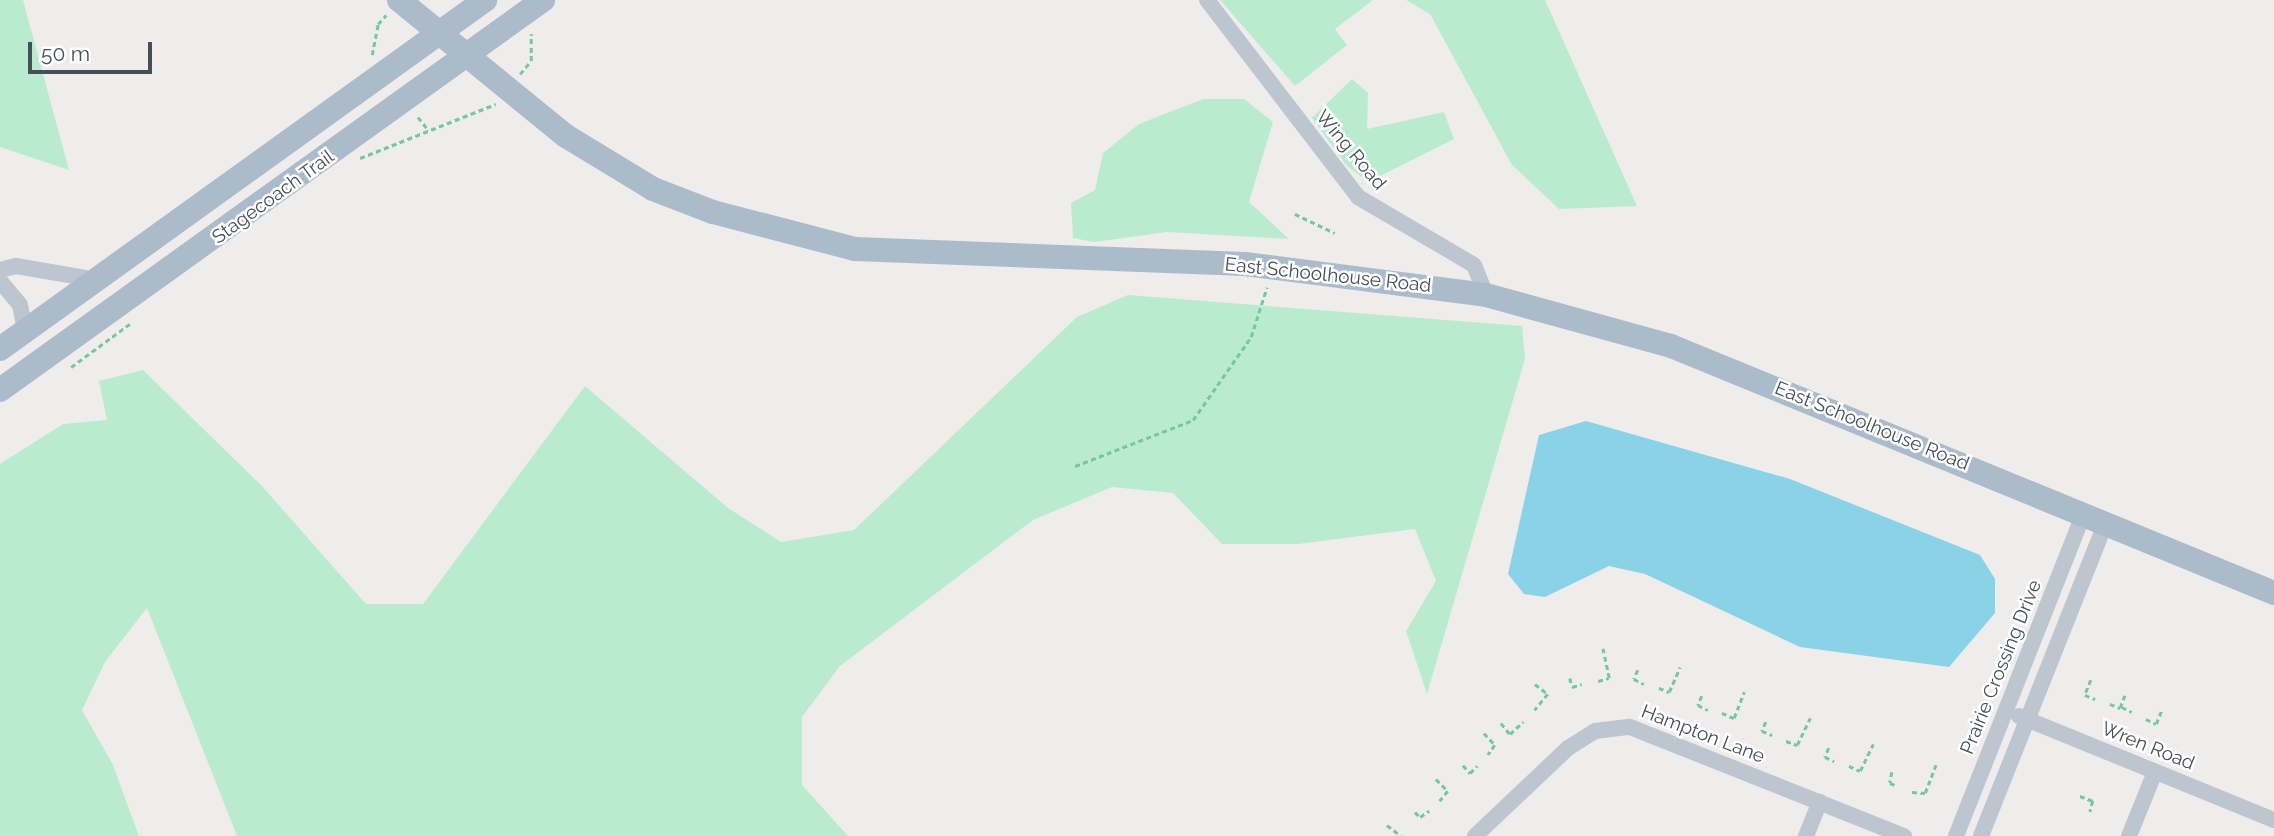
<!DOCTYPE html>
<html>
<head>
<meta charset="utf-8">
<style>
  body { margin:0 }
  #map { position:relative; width:2274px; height:836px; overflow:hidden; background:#efecec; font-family:Raleway,sans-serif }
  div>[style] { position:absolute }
  .green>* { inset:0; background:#bbebcf }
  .water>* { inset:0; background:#8ad2e6 }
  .path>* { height:2.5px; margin-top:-1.25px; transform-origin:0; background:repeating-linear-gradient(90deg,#75c7a0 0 5px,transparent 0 8.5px) }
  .minor>* { height:16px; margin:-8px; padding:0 8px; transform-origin:8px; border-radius:8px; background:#bdc6ce }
  .primary>* { height:24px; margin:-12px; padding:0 12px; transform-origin:12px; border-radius:12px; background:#acbbca }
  span { translate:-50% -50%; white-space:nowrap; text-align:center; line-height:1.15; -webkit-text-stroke:5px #fff; paint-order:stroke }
  .street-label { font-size:19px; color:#454f58 }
  .scale { position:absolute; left:28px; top:42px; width:124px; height:32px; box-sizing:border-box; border:4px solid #454f58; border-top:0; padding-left:9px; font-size:21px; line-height:24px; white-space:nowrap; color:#454f58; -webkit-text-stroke:5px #fff; paint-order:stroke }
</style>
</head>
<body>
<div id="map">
  <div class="green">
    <i style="clip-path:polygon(0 0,23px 0,69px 170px,0 147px)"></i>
    <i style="clip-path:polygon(1220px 0,1373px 0,1335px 29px,1347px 45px,1295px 86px)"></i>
    <i style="clip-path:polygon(1406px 0,1545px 0,1637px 206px,1559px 209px,1512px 165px,1430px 14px)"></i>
    <i style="clip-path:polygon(1352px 79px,1368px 93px,1367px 129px,1444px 112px,1454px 139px,1368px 182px,1346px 165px,1312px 118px)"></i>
    <i style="clip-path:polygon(1203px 99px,1244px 99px,1273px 122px,1249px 202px,1289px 239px,1167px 232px,1094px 242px,1073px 238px,1071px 203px,1095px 190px,1103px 153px,1139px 124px)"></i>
    <i style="clip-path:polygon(1128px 295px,1522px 326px,1525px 359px,1427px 694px,1406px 631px,1436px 581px,1415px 529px,1298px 544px,1222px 544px,1173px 493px,1112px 487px,1033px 520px,840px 666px,802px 717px,802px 785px,848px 836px,237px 836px,147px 608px,105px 662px,82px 710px,113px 765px,139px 836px,0 836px,0 464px,63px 424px,107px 420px,99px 381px,143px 370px,261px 485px,366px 604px,423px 604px,585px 386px,728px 508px,781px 542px,854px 530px,1077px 317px)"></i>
  </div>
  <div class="water">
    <i style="clip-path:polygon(1586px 421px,1790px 479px,1980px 555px,1995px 579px,1995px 613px,1949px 667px,1800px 647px,1645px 574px,1609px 566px,1545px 597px,1524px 594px,1508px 574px,1539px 435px)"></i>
  </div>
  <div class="path">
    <i style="left:372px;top:55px;width:32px;rotate:-79deg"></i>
    <i style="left:378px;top:24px;width:12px;rotate:-48deg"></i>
    <i style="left:520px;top:74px;width:17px;rotate:-50deg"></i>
    <i style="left:531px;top:61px;width:27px;rotate:-90deg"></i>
    <i style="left:418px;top:117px;width:14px;rotate:51deg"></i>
    <i style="left:360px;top:158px;width:146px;rotate:-21.7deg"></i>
    <i style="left:1295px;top:214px;width:44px;rotate:25.4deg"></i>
    <i style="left:71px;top:367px;width:74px;rotate:-36.3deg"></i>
    <i style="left:1075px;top:466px;width:127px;rotate:-21.3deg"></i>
    <i style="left:1193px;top:420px;width:101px;rotate:-55.1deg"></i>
    <i style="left:1251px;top:337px;width:52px;rotate:-72.3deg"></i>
    <i style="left:1638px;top:670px;width:10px;rotate:114deg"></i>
    <i style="left:1634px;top:679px;width:11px;rotate:27deg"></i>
    <i style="left:1570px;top:678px;width:9px;rotate:77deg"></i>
    <i style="left:1572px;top:687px;width:10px;rotate:-17deg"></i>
    <i style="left:2091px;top:680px;width:16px;rotate:112deg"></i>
    <i style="left:2085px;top:695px;width:11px;rotate:22deg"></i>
    <i style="left:1598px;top:681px;width:11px;rotate:-15deg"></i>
    <i style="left:1609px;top:678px;width:30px;rotate:-102deg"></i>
    <i style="left:1535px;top:684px;width:16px;rotate:38deg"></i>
    <i style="left:1548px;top:694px;width:21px;rotate:129deg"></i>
    <i style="left:1659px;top:688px;width:11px;rotate:22deg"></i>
    <i style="left:1669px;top:692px;width:27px;rotate:-66deg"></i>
    <i style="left:1702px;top:696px;width:10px;rotate:114deg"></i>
    <i style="left:1698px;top:705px;width:11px;rotate:27deg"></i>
    <i style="left:2110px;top:704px;width:11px;rotate:22deg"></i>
    <i style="left:2120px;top:708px;width:15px;rotate:-70deg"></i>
    <i style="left:2122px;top:707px;width:11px;rotate:27deg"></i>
    <i style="left:1722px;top:713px;width:13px;rotate:23deg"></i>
    <i style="left:1734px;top:718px;width:28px;rotate:-69deg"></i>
    <i style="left:2146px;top:719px;width:11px;rotate:27deg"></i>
    <i style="left:2156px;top:724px;width:16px;rotate:-68deg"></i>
    <i style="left:1766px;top:722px;width:10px;rotate:114deg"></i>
    <i style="left:1762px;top:731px;width:11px;rotate:22deg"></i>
    <i style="left:1501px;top:723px;width:14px;rotate:51deg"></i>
    <i style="left:1510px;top:734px;width:18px;rotate:-43deg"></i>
    <i style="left:1484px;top:733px;width:16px;rotate:47deg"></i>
    <i style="left:1495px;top:745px;width:12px;rotate:125deg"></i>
    <i style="left:1786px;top:741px;width:12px;rotate:20deg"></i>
    <i style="left:1797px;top:745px;width:30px;rotate:-64deg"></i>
    <i style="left:1829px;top:748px;width:10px;rotate:114deg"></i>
    <i style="left:1825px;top:757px;width:10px;rotate:24deg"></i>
    <i style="left:1463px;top:765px;width:11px;rotate:49deg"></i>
    <i style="left:1470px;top:773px;width:10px;rotate:-45deg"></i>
    <i style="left:1849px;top:766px;width:12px;rotate:24deg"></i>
    <i style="left:1860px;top:771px;width:30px;rotate:-64deg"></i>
    <i style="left:1892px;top:772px;width:11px;rotate:100deg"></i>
    <i style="left:1890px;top:783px;width:8px;rotate:23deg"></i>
    <i style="left:1436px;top:779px;width:17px;rotate:45deg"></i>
    <i style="left:1448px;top:791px;width:13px;rotate:129deg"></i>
    <i style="left:1912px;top:792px;width:13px;rotate:4deg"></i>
    <i style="left:1925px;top:793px;width:30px;rotate:-69deg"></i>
    <i style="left:2080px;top:796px;width:14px;rotate:21deg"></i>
    <i style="left:2093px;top:801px;width:11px;rotate:105deg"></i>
    <i style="left:1415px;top:812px;width:7px;rotate:45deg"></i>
    <i style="left:1420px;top:817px;width:11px;rotate:-34deg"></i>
    <i style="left:1387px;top:825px;width:18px;rotate:38deg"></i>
  </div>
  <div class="minor">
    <i style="left:1207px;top:0;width:248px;rotate:52.5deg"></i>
    <i style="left:1358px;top:197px;width:134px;rotate:30.4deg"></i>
    <i style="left:1474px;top:265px;width:32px;rotate:68deg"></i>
    <i style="left:0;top:270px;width:16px;rotate:-14deg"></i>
    <i style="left:16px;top:266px;width:82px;rotate:9.8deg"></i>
    <i style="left:0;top:281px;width:31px;rotate:50deg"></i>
    <i style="left:20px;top:305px;width:26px;rotate:79deg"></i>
    <i style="left:2019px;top:716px;width:275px;rotate:22.2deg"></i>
    <i style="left:1475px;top:836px;width:128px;rotate:-43.4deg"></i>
    <i style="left:1568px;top:748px;width:32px;rotate:-32deg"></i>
    <i style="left:1595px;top:731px;width:35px;rotate:-7deg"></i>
    <i style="left:1630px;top:727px;width:295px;rotate:21.7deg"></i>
    <i style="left:1806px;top:836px;width:37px;rotate:-68deg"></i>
    <i style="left:1956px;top:836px;width:347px;rotate:-68.4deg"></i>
    <i style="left:1981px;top:836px;width:338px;rotate:-68.3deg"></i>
    <i style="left:2129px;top:836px;width:69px;rotate:-67.9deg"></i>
  </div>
  <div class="primary">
    <i style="left:399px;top:0;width:215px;rotate:39.2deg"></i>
    <i style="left:566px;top:136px;width:102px;rotate:31.3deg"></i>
    <i style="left:653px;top:189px;width:64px;rotate:21deg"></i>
    <i style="left:713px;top:212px;width:147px;rotate:14.6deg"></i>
    <i style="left:855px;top:249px;width:390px;rotate:2.2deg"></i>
    <i style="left:1245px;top:264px;width:243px;rotate:7.3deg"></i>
    <i style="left:1486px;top:295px;width:192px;rotate:15.4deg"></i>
    <i style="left:1671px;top:346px;width:652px;rotate:22.27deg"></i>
    <i style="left:0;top:349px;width:598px;rotate:-35.74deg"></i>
    <i style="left:0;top:390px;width:669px;rotate:-35.69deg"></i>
  </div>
  <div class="street-label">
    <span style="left:1351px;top:150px;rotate:50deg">Wing Road</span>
    <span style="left:273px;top:197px;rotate:-36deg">Stagecoach Trail</span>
    <span style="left:1328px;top:275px;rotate:6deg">East Schoolhouse Road</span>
    <span style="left:1872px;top:426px;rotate:22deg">East Schoolhouse Road</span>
    <span style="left:2001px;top:667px;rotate:-68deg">Prairie Crossing Drive</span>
    <span style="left:1703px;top:734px;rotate:21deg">Hampton Lane</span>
    <span style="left:2148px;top:746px;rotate:22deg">Wren Road</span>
  </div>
  <div class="scale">50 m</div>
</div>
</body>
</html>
